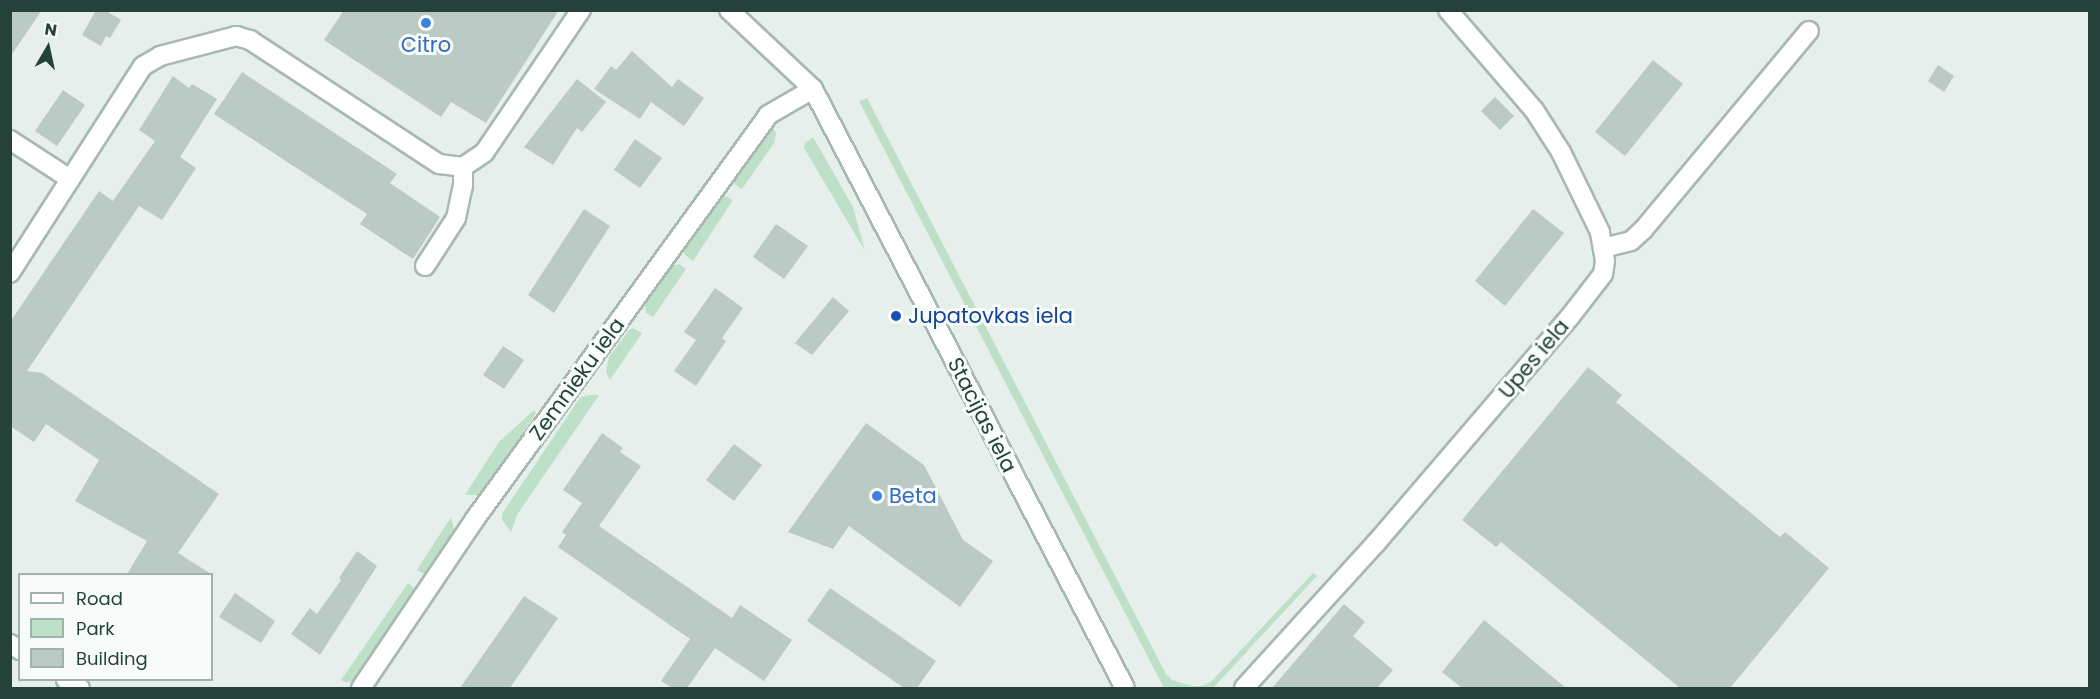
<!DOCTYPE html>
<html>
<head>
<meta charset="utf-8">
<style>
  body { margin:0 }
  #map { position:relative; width:2100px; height:699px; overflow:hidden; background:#e6efeb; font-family:Poppins,sans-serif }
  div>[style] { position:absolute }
  .green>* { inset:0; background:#bfe0c8 }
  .building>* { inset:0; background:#bbcac4 }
  .roads { filter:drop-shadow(2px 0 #a8b8b2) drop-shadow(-2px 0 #a8b8b2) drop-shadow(0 2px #a8b8b2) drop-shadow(0 -2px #a8b8b2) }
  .street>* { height:18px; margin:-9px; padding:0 9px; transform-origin:9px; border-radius:9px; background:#fff }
  .secondary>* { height:18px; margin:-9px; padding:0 9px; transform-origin:9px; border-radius:9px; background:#fff }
  .dots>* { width:16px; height:16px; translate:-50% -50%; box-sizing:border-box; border:3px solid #f7fbf9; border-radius:50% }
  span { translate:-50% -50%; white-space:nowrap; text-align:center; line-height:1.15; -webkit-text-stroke:6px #f7fbf9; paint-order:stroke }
  .shop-label { font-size:21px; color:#366cbe }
  .left { translate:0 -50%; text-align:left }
  .transit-label { font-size:21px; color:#164399 }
  .street-label { font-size:21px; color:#24423a }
  .frame { position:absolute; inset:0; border:12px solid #24423a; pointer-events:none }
  .legend { position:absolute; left:18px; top:573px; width:195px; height:108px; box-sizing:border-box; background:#f7fbf9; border:2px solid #a3b1ad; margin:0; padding:8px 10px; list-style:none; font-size:18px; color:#24423a }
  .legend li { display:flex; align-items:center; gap:12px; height:30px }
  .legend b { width:30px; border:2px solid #a3b1ad }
  .north { position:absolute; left:18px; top:18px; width:60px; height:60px; -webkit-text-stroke:4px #f7fbf9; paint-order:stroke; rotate:9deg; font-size:16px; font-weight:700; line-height:24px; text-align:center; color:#24423a }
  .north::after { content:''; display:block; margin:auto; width:21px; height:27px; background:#24423a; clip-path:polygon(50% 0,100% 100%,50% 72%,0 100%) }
</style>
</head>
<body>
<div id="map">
  <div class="green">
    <i style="clip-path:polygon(867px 98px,1166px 674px,1172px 680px,1192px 686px,1202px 686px,1211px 682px,1313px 573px,1317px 576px,1213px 688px,1164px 688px,859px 101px)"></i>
    <i style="clip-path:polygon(772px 125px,776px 134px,774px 143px,742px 189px,733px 183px,734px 177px)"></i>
    <i style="clip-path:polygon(813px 137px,853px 207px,865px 251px,804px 148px,805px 143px)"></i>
    <i style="clip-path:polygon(723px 195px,733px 200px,693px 261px,685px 255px,683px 249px,718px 198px)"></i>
    <i style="clip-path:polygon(679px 264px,686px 269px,653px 317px,646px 313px,645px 305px,671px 266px)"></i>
    <i style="clip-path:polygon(633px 328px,642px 333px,610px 380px,606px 372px,609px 357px,629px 330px)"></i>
    <i style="clip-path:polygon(589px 395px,599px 395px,517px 515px,511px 532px,502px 520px,502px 514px,577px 402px,581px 397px)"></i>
    <i style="clip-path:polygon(534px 410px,536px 413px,485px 489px,478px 495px,465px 495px,499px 442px)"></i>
    <i style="clip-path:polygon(451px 517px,455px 533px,428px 576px,417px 570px)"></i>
    <i style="clip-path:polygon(408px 583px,414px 588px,415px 592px,356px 679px,347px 683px,341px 680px)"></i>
  </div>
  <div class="building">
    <i style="clip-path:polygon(10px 10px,42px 10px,10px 57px)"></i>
    <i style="clip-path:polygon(96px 10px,105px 10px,121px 20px,110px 38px,106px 36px,101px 46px,82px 35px)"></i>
    <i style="clip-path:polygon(344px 10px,559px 10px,486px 123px,451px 102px,441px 117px,324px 40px)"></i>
    <i style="clip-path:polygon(632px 51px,672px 87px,678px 79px,704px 98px,684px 126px,651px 102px,640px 119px,594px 89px,611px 66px,616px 70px)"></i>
    <i style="clip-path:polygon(1653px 60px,1683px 84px,1625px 156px,1595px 132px)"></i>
    <i style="clip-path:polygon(1938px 65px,1954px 76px,1944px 92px,1928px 81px)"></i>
    <i style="clip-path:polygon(242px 72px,397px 174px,390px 183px,440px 217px,413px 259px,360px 224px,367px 214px,214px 114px)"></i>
    <i style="clip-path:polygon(173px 76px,189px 88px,192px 84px,217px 99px,180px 157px,196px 168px,162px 220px,139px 206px,27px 371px,42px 373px,219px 494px,178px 553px,211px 574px,127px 574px,147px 541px,75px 501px,99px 460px,46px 424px,34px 442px,10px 426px,10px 322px,99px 191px,113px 201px,155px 141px,139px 130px)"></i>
    <i style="clip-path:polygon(577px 79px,606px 102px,582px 132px,577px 128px,553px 165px,524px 147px)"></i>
    <i style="clip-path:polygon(63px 90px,85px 105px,57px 146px,35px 131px)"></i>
    <i style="clip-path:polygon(1495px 97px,1514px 116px,1500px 130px,1481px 111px)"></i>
    <i style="clip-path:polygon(635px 139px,662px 158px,640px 188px,614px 170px)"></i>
    <i style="clip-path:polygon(584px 209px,610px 226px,554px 313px,528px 295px)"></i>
    <i style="clip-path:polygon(1533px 209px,1564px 233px,1505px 306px,1475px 281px)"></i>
    <i style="clip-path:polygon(776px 224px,808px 246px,784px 279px,753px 257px)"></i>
    <i style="clip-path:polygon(715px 288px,743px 308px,722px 338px,726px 341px,696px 386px,674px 371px,696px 340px,684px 332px)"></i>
    <i style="clip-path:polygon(833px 297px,849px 311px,812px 355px,795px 343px)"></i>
    <i style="clip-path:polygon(503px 346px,524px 360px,504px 389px,483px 375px)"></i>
    <i style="clip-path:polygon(1588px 367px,1622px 395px,1616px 402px,1780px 537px,1785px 532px,1829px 568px,1730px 688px,1680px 688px,1501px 542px,1496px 547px,1462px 520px)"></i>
    <i style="clip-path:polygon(866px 423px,924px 465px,963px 540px,993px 561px,960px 607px,849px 526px,833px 549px,788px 532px)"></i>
    <i style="clip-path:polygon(602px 433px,623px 448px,620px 452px,641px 466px,599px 526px,732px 618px,740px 605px,792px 640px,764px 681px,715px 648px,687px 688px,672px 688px,661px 681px,690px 639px,558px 547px,566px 535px,562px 532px,582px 503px,563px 490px)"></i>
    <i style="clip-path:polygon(734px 444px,762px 465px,734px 501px,706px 480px)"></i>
    <i style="clip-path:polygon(357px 551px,377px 566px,320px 655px,291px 634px,310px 608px,317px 614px,341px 580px,339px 578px)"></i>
    <i style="clip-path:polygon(830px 588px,936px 661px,917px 688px,904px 688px,807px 621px)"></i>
    <i style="clip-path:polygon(235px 593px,275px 621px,261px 643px,219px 617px)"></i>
    <i style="clip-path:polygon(524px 596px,558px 618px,510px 688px,460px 688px)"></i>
    <i style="clip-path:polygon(1344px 604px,1365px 622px,1353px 636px,1393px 670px,1377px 688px,1272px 688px)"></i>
    <i style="clip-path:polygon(1484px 620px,1566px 688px,1462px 688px,1442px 672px)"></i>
  </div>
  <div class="roads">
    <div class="street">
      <i style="left:10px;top:140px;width:72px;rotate:33deg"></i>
      <i style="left:1603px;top:248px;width:29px;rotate:-14deg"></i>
      <i style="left:1631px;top:241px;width:16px;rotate:-43deg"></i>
      <i style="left:1643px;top:230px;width:259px;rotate:-50.2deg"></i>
      <i style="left:425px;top:266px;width:57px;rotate:-57.1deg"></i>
      <i style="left:456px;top:218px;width:33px;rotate:-78deg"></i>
      <i style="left:463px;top:186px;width:19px;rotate:-90deg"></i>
      <i style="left:10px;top:273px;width:246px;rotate:-57.3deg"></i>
      <i style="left:143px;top:66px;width:20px;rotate:-30deg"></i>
      <i style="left:160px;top:56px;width:79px;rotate:-14.7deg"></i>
      <i style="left:236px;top:36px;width:15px;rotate:16deg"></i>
      <i style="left:250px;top:40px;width:226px;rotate:33.3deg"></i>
      <i style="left:439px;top:164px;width:24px;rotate:7deg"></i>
      <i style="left:463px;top:167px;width:25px;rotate:-34deg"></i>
      <i style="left:484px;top:153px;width:173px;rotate:-55.9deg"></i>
      <i style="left:10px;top:644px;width:12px;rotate:31deg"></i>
      <i style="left:66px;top:680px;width:16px;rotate:30deg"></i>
      <i style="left:361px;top:688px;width:204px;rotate:-56deg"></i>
      <i style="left:475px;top:519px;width:499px;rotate:-54deg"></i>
      <i style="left:768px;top:115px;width:52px;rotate:-30deg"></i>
      <i style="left:1244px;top:688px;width:196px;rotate:-47.7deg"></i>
      <i style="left:1376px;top:543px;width:296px;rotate:-49.4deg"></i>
      <i style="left:1569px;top:318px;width:56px;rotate:-52.3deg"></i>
      <i style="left:1603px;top:274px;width:13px;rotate:-81deg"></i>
      <i style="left:1605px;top:261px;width:29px;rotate:-100deg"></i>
      <i style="left:1600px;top:232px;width:89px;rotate:-116deg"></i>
      <i style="left:1561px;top:152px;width:50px;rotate:-122.7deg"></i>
      <i style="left:1534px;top:110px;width:132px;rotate:-130.7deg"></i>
    </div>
    <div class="secondary">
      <i style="left:729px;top:10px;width:115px;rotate:43.2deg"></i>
      <i style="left:813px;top:89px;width:675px;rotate:62.49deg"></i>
    </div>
  </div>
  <div class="dots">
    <i style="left:426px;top:23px;background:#3f7fe0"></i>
    <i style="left:896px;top:316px;background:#1a4fb4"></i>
    <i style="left:877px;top:496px;background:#3f7fe0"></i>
  </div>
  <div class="shop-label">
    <span style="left:426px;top:45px">Citro</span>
    <span class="left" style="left:889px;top:496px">Beta</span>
  </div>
  <div class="transit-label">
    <span class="left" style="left:908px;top:316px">Jupatovkas iela</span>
  </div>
  <div class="street-label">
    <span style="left:1534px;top:359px;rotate:-50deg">Upes iela</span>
    <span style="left:577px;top:379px;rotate:-54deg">Zemnieku iela</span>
    <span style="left:982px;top:415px;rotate:63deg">Stacijas iela</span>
  </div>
  <div class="frame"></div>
  <ul class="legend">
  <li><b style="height:8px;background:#fff"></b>Road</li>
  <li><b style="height:16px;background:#bfe0c8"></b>Park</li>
  <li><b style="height:16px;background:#bbcac4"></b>Building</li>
  </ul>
  <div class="north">N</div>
</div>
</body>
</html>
